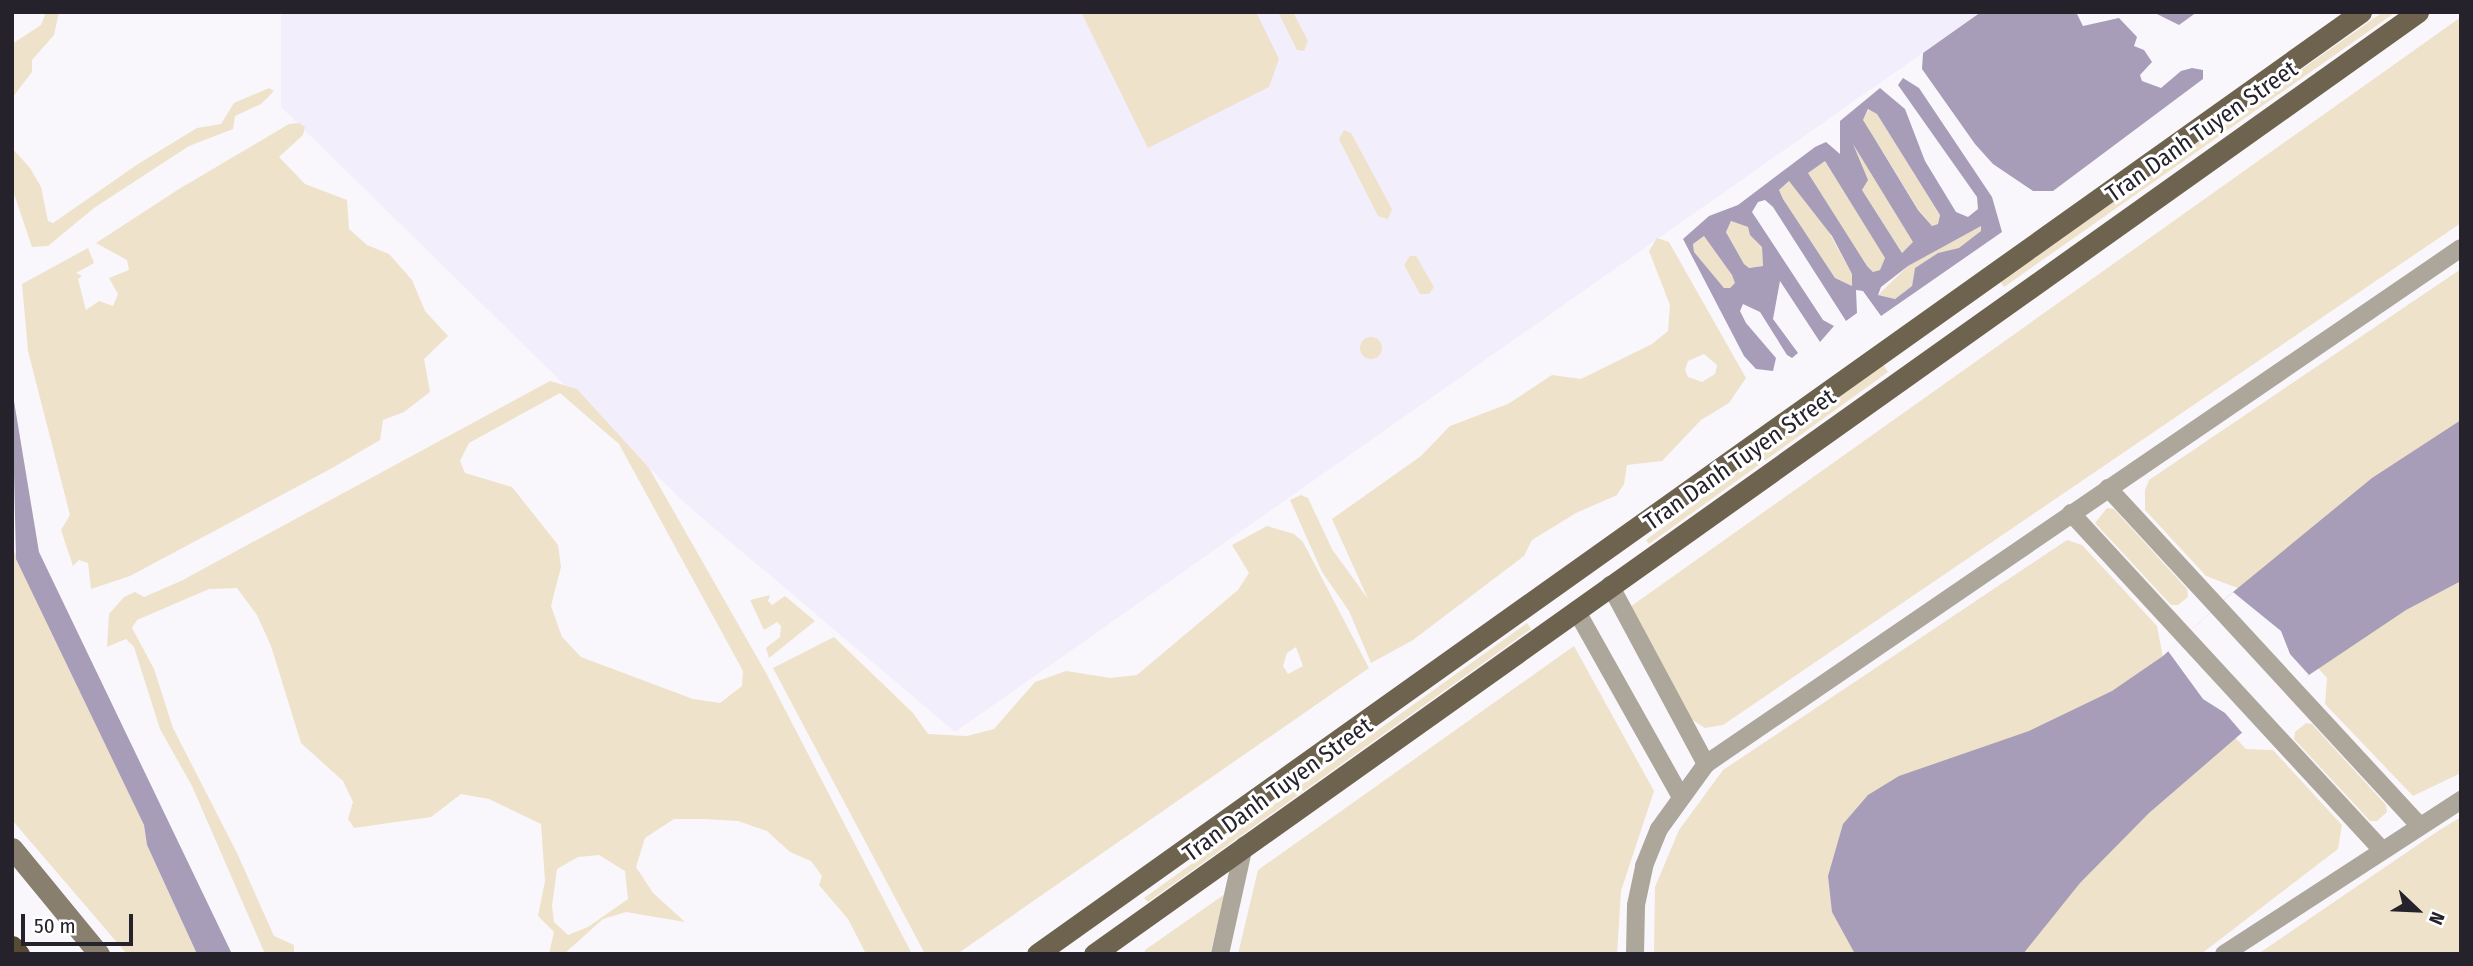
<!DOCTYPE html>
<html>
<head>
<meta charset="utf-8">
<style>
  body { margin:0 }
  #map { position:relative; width:2473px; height:966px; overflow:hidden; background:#f9f7fc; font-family:"Fira Sans Condensed",sans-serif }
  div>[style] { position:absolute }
  .built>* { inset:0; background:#f3eefb }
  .green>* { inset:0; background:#efe2ca }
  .round { border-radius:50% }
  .water>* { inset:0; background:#a79db8 }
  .pier>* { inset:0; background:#f9f7fc }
  .street>* { height:18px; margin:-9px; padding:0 9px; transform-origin:9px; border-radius:9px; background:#ada69a }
  .secondary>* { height:21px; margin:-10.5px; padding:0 10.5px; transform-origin:10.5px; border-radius:10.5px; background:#887f6e }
  .primary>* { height:21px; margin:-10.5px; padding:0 10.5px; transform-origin:10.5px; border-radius:10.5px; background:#6e634e }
  .highway>* { height:21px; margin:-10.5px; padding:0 10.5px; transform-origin:10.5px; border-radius:10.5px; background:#584b33 }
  span { translate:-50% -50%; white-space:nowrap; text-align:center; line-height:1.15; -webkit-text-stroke:6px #fff; paint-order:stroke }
  .street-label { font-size:24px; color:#25222b }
  .frame { position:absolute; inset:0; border:14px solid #25222b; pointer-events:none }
  .north { position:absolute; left:2382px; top:875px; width:70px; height:70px; -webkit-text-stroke:5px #fff; paint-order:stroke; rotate:113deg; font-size:19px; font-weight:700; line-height:28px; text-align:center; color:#25222b }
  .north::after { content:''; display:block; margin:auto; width:24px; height:32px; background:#25222b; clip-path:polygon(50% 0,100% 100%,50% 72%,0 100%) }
  .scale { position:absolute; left:21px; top:914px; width:112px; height:32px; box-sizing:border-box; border:4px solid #25222b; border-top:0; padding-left:9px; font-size:21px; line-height:24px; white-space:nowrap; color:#25222b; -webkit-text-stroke:5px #fff; paint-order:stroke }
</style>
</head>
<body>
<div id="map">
  <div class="built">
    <i style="clip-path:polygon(281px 12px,1981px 12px,955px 732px,687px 505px,281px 107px)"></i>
  </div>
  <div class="green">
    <i style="clip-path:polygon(46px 12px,59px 12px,54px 35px,32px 60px,32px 72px,12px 98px,12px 44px,41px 25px)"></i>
    <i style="clip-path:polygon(1081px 12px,1256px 12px,1279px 59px,1269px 87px,1148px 148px)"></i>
    <i style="clip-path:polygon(1278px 12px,1293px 12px,1308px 41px,1304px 51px,1297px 50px)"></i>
    <i style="clip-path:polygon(2383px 12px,2396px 12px,2004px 287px,2000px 281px)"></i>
    <i style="clip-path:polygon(2461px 17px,2461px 223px,1723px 725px,1705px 728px,1688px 717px,1630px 607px)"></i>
    <i style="clip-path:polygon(269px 88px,274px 91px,261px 104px,235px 116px,233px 129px,189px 146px,94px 208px,48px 246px,32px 247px,12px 188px,12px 148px,30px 168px,41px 187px,48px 221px,53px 223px,138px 164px,197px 128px,221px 124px,234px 103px)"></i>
    <i style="clip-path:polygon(1869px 109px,1877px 114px,1940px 215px,1938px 224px,1932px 226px,1918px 209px,1873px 136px,1863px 120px)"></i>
    <i style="clip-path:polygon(299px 123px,305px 127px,303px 135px,279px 157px,305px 184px,347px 200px,349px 229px,367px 245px,389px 254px,412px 280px,425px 311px,448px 336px,424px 359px,430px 392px,404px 412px,383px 420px,380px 440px,334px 467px,130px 576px,91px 589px,88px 563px,79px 560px,73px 566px,61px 530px,70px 515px,28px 351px,22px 284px,88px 248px,94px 263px,76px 273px,82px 276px,78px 279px,86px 310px,99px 301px,113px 306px,118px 294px,109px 278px,129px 270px,127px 260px,96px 243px,179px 189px,289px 124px)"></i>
    <i style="clip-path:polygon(1344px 130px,1351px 133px,1392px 209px,1388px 219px,1378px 216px,1339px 139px)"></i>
    <i style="clip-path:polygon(1853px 143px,1914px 242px,1902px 253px,1862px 190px,1865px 184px)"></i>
    <i style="clip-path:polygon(1825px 161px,1885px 258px,1880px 270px,1873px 272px,1867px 266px,1807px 173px)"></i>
    <i style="clip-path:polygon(1789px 181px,1820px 216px,1852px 274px,1852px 286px,1835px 278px,1783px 199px,1779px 190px)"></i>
    <i style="clip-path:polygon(1731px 221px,1748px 227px,1762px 247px,1763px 266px,1748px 268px,1744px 264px,1726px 231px)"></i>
    <i style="clip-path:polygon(1981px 225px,1981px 231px,1959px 249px,1938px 253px,1915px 268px,1912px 286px,1895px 299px,1878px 295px,1908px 266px)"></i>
    <i style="clip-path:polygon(1704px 236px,1732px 275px,1736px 283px,1730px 288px,1724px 288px,1694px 252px,1693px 244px)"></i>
    <i style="clip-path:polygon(evenodd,1657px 238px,1669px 242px,1746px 378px,1729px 403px,1701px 420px,1662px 461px,1627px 465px,1624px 484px,1617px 495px,1576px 513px,1532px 540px,1524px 556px,1413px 640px,1371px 663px,1349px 611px,1322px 572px,1290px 500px,1301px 495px,1308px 498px,1332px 549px,1368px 599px,1332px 519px,1421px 456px,1450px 426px,1508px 404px,1552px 375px,1581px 379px,1652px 344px,1668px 331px,1670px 305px,1649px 251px,1657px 238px,1704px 354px,1717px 365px,1715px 374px,1702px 382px,1688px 377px,1685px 370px,1688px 361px,1704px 354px)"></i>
    <i style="clip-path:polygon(1410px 256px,1416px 256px,1434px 287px,1429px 294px,1420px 294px,1404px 265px)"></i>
    <i style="clip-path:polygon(2461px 269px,2461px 773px,2413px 796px,2325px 704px,2327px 678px,2248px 592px,2206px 576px,2145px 510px,2145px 490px,2149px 480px)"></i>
    <i class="round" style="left:1360px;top:337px;width:22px;height:22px"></i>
    <i style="clip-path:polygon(1883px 364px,1888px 372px,1649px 544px,1646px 540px)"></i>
    <i style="clip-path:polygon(evenodd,550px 381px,577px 389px,649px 468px,766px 673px,912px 954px,866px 954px,848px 919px,819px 885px,822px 876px,811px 861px,790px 852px,767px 831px,738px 821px,704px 819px,674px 819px,645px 838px,636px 867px,653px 893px,685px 922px,626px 912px,603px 919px,564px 954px,549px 954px,554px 932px,538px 916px,545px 881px,541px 824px,489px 799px,461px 794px,431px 817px,354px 828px,348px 819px,353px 802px,343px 781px,301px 743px,271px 646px,257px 615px,237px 588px,209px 589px,137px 620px,132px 628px,154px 669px,173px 728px,237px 853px,274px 936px,294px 945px,294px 954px,265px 954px,192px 786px,160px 729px,134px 647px,126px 639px,107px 647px,109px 614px,124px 597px,135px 592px,144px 597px,181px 581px,550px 381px,560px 393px,619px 444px,743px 671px,742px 686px,720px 703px,693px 699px,581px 657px,562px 637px,551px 606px,561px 567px,558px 545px,512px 487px,465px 473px,460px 461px,469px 443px,560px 393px,550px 381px,599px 855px,625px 871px,628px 899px,588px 927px,568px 935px,554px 922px,552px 906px,557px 869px,578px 857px,599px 855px)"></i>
    <i style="clip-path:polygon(2107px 508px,2114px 509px,2187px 589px,2188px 597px,2178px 605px,2171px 605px,2095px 523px)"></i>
    <i style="clip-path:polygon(evenodd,1267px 526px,1294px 534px,1303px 542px,1369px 668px,957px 954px,925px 954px,773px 668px,834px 637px,913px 713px,928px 734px,967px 736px,994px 729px,1035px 682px,1066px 671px,1111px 678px,1137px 675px,1238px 590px,1249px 573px,1232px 545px,1267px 526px,1296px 647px,1303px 666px,1288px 674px,1283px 666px,1287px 653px,1296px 647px)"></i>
    <i style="clip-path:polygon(2067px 540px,2082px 545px,2157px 626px,2164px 663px,2246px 749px,2273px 750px,2342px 825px,2338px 849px,2201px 954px,1654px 954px,1655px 887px,1679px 830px,1723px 770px)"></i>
    <i style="clip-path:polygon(12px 547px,144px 825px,147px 845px,197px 954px,127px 954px,12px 820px)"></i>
    <i style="clip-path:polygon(770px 595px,768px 601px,772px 605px,785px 596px,815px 621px,769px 658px,766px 648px,780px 637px,781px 626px,777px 622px,764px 630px,750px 600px)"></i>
    <i style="clip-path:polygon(1527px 623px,1531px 629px,1148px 902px,1144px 898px)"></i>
    <i style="clip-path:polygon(1574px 646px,1654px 791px,1621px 891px,1617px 954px,1238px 954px,1258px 870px)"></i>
    <i style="clip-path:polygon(2306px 723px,2312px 724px,2386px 805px,2387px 812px,2377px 821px,2370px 821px,2294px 739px,2295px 732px)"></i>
    <i style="clip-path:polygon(2461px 817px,2461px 954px,2258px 954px,2438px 831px)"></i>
    <i style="clip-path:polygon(1225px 894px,1210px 954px,1144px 954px,1145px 950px)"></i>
  </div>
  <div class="water">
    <i style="clip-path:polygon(1981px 12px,2076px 12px,2083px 26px,2119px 18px,2137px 37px,2134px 46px,2144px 50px,2152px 62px,2140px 75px,2142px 81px,2161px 88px,2181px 71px,2192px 68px,2203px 70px,2203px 79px,2053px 191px,2033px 191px,1993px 164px,1975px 144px,1922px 69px,1923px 53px)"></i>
    <i style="clip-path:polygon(2153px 12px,2197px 12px,2179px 25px)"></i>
    <i style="clip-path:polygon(evenodd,1903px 78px,1919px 88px,1992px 197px,2002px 232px,1881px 316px,1863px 291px,1856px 290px,1857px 313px,1846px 321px,1773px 207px,1765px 200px,1758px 202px,1752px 212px,1823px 320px,1834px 326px,1820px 342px,1780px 281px,1773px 319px,1798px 353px,1792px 358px,1787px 355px,1760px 312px,1743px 304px,1740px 311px,1746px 323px,1776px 358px,1773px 371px,1756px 369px,1744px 356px,1683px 239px,1709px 216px,1738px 205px,1815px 147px,1826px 142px,1840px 154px,1840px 121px,1880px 88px,1905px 109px,1925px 161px,1956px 212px,1968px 217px,1978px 209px,1977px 197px,1898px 85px,1903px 78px,1868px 109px,1877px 114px,1940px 215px,1938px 224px,1932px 226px,1918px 210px,1873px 136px,1863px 120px,1868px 109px,1903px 78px,1853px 144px,1913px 242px,1902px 253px,1862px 190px,1868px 180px,1853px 144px,1903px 78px,1825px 161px,1885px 258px,1880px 270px,1873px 272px,1867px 266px,1808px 173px,1825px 161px,1903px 78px,1789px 181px,1832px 236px,1852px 274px,1852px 286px,1835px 278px,1783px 199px,1779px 190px,1789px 181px,1903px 78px,1731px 221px,1748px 227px,1750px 235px,1762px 247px,1763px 266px,1749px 268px,1744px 264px,1726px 232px,1731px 221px,1903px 78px,1981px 226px,1981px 231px,1959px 248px,1938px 253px,1915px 268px,1912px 286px,1895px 299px,1878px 295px,1881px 287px,1908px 266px,1981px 226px,1903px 78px,1704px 236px,1732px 275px,1735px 283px,1730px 288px,1724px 288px,1694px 252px,1693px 244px,1704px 236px)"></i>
    <i style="clip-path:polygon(12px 389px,39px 552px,232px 954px,197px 954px,147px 845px,144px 825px,16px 559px)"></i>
    <i style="clip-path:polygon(2461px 420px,2461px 581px,2406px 610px,2309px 675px,2149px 813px,2080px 883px,2023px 954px,1855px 954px,1832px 912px,1828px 876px,1843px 824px,1868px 795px,1899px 776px,2029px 731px,2112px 691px,2163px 656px,2233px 592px,2372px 478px)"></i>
  </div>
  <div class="pier">
    <i style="clip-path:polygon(2233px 592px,2281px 631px,2290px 654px,2309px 675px,2244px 735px,2225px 713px,2203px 699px,2168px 651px)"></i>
  </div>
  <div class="street">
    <i style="left:2108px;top:488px;width:459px;rotate:47.3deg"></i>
    <i style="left:2071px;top:513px;width:457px;rotate:47.3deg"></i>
    <i style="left:1610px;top:585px;width:203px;rotate:61.8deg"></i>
    <i style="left:1576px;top:610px;width:212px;rotate:60.7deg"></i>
    <i style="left:1220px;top:954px;width:111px;rotate:-77.5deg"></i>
    <i style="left:1635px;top:954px;width:49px;rotate:-88.8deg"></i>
    <i style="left:1636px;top:905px;width:40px;rotate:-78deg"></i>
    <i style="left:1644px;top:866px;width:40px;rotate:-68deg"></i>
    <i style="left:1659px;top:829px;width:80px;rotate:-54.1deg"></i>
    <i style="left:1706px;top:764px;width:914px;rotate:-34.35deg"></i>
    <i style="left:2224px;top:954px;width:283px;rotate:-33deg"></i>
  </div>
  <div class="secondary">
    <i style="left:12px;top:848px;width:137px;rotate:50.6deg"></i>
  </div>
  <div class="primary">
    <i style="left:1037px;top:954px;width:1625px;rotate:-35.43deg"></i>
    <i style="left:1094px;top:954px;width:1625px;rotate:-35.43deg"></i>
  </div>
  <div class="highway">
    <i style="left:12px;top:946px;width:11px;rotate:49deg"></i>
  </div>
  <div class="street-label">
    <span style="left:2202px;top:132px;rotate:-35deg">Tran Danh Tuyen Street</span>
    <span style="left:1740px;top:460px;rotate:-35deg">Tran Danh Tuyen Street</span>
    <span style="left:1278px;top:790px;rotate:-36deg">Tran Danh Tuyen Street</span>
  </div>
  <div class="frame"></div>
  <div class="north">N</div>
  <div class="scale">50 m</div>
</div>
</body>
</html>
